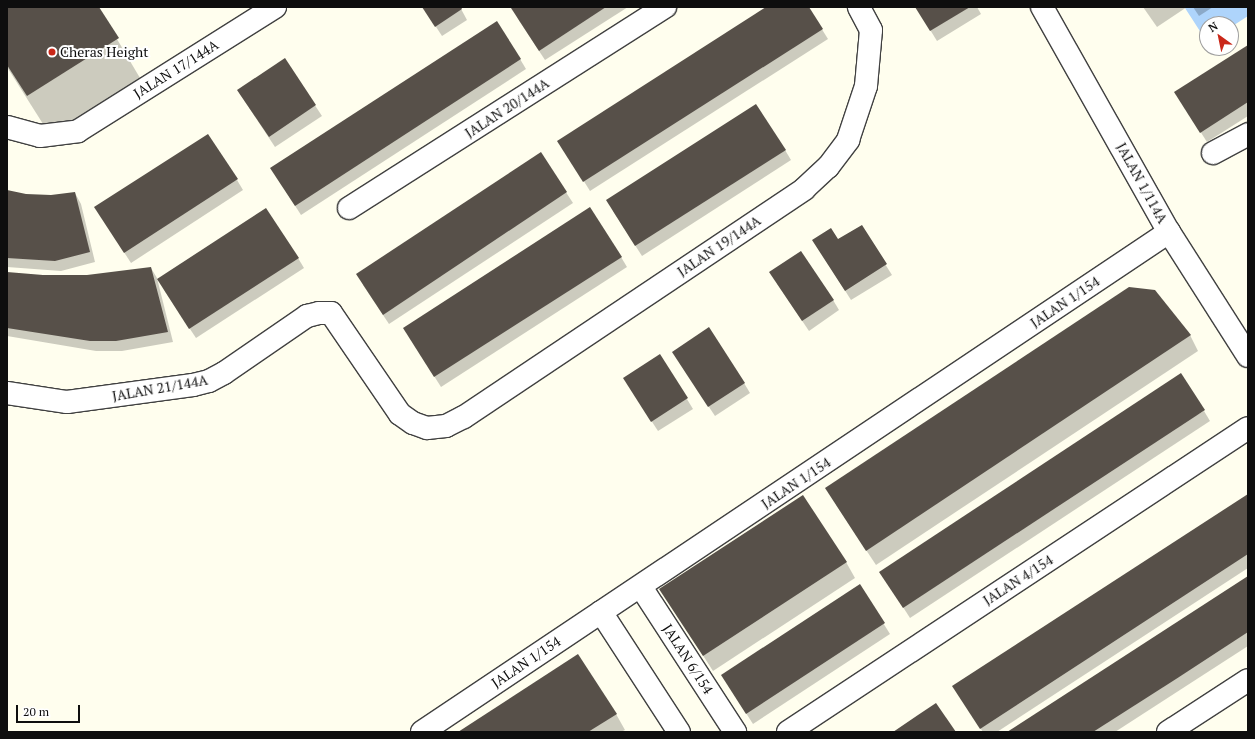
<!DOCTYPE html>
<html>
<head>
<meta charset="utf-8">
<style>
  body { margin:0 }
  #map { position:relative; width:1255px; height:739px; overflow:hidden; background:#fffeee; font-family:"PT Serif",serif }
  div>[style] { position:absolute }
  .water>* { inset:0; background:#aed4fb }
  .shadow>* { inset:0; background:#0003 }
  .building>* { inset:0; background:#575049 }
  .roads { filter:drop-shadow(1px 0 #414141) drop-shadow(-1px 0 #414141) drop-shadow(0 1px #414141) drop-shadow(0 -1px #414141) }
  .minor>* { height:22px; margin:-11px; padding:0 11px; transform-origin:11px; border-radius:11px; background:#fff }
  .tertiary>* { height:22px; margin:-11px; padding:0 11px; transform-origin:11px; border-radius:11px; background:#fff }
  .dots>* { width:11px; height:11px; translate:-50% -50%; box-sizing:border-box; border:2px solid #fff; border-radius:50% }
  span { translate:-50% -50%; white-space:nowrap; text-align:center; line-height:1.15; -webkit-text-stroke:4px #fff; paint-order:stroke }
  .poi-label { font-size:14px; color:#0e0e0e }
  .left { translate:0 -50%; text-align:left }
  .street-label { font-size:14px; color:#0e0e0e }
  .frame { position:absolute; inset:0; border:8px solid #0e0e0e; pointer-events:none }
  .north { position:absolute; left:1199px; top:16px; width:40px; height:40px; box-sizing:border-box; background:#fff; border:1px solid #9f9f9f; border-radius:50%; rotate:327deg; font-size:11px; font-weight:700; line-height:16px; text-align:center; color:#0e0e0e }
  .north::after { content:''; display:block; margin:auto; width:14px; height:18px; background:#ca2819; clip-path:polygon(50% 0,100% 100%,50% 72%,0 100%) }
  .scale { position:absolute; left:16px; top:705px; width:64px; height:18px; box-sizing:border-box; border:2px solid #0e0e0e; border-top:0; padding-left:5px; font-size:12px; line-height:14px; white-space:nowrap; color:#0e0e0e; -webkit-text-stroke:3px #fff; paint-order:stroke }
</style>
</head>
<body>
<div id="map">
  <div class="water">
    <i style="clip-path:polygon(1187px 7px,1248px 7px,1248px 16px,1231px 27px,1231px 24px,1207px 24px,1207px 42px,1185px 8px)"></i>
  </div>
  <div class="shadow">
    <i style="clip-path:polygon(7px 7px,98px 7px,140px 78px,50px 135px,7px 67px)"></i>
    <i style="clip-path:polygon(423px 7px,460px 7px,467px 20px,442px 36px)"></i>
    <i style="clip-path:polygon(515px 7px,628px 7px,545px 60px,518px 19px)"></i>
    <i style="clip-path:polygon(768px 7px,808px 7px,828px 39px,590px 191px,565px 151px)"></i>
    <i style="clip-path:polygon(916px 7px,977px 7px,981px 14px,937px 41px)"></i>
    <i style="clip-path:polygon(1143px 7px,1187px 7px,1157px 27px)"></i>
    <i style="clip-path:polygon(1193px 7px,1213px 7px,1199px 16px)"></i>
    <i style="clip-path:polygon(1248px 46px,1248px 116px,1207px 142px,1182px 103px)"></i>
    <i style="clip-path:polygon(520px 59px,526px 69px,301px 215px,278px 179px)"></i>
    <i style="clip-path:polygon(285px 60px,322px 116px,275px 147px,238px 91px)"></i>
    <i style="clip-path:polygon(785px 150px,791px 160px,642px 256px,613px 211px)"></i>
    <i style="clip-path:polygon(541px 154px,573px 203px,389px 324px,363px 285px)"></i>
    <i style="clip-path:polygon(237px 180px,243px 190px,131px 263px,102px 218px)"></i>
    <i style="clip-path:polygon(7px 191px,26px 195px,51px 196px,75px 193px,81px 204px,95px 262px,61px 271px,7px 267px)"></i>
    <i style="clip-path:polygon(861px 226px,892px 275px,851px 300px,820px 251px)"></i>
    <i style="clip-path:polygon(621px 257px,627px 267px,441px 387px,410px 338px)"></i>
    <i style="clip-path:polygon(298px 258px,304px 268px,196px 338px,164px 290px)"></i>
    <i style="clip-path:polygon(151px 268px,157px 278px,173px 342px,122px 351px,96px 351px,7px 336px,7px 273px,43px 276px,87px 276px)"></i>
    <i style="clip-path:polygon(776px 282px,833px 300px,839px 310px,809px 331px)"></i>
    <i style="clip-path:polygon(1190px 335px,1198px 351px,876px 565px,835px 503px)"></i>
    <i style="clip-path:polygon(660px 355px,693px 409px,658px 431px,630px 388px)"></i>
    <i style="clip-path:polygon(679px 362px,744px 383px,750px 393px,715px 416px)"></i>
    <i style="clip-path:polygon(1204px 411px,1210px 421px,910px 618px,887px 582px)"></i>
    <i style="clip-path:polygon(1248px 495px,1248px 568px,997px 732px,983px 732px,960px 697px)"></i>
    <i style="clip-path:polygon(846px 562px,855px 578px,713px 671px,661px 590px)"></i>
    <i style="clip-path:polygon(1248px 577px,1248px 646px,1115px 732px,1009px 732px)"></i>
    <i style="clip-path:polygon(860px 586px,890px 634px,753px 724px,728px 685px)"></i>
    <i style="clip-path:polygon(616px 714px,625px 730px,621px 732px,460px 732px)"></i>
  </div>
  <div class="building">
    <i style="clip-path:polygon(7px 7px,99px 7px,119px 38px,27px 96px,7px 65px)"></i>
    <i style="clip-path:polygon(422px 7px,461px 7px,462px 9px,435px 27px)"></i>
    <i style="clip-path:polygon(513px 7px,606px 7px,539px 51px,511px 8px)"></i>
    <i style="clip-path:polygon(766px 7px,809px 7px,823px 29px,583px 182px,557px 141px)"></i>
    <i style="clip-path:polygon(915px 7px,970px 7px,930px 31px)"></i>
    <i style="clip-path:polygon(497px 21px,521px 59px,295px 206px,270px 168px)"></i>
    <i style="clip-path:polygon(1248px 45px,1248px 102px,1200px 133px,1174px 92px)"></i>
    <i style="clip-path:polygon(285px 58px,316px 105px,269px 137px,237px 90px)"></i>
    <i style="clip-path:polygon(756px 104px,786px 150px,635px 246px,606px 200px)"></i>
    <i style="clip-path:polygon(208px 134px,238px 179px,124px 253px,94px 207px)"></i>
    <i style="clip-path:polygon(541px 152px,567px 192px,383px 315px,356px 274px)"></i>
    <i style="clip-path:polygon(7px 190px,26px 194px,51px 195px,75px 192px,90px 252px,55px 261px,7px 258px)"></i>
    <i style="clip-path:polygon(590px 207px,622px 257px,434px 377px,403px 328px)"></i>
    <i style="clip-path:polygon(266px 208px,299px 258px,189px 329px,157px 279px)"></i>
    <i style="clip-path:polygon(862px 225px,887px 264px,845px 291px,812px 240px,831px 228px,838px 239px)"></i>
    <i style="clip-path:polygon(801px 251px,834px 300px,802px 321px,769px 272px)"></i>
    <i style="clip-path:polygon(151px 267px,168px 332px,116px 341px,90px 341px,7px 328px,7px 272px,43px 275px,87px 275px)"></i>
    <i style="clip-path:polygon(1129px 287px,1155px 290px,1191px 335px,866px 551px,825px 488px)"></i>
    <i style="clip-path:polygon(709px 327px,745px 383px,708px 407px,672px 352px)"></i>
    <i style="clip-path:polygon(660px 354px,688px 398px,651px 422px,623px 378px)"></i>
    <i style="clip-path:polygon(1181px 373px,1205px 410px,903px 608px,879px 572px)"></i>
    <i style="clip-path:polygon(1248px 494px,1248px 554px,980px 729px,952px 686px)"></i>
    <i style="clip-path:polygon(803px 495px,847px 562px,703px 656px,659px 589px)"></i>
    <i style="clip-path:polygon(1248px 576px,1248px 632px,1176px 679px,1093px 732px,1007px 732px)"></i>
    <i style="clip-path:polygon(860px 584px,885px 623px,746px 714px,721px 675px)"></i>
    <i style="clip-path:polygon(578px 654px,617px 714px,588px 732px,458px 732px)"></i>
    <i style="clip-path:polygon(936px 703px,956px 732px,893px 732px,918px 715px)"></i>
  </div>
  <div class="roads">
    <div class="minor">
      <i style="left:7px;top:127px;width:34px;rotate:15deg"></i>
      <i style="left:40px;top:136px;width:38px;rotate:-7deg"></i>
      <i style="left:78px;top:131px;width:233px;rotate:-32.2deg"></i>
      <i style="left:1213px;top:153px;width:40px;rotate:-28deg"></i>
      <i style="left:349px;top:208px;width:375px;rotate:-32.5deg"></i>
      <i style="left:7px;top:393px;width:61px;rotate:8.5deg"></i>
      <i style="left:67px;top:402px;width:127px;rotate:-7.7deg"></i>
      <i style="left:193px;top:385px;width:16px;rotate:-14deg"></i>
      <i style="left:209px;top:381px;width:17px;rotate:-28deg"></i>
      <i style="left:224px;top:373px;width:101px;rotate:-34.5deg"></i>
      <i style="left:307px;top:316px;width:12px;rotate:-14deg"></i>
      <i style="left:319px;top:313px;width:12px"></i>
      <i style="left:331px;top:313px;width:122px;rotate:55.7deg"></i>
      <i style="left:400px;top:414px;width:16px;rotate:35deg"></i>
      <i style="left:413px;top:423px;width:15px;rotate:20deg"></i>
      <i style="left:427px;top:428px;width:19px;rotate:-6deg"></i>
      <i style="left:446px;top:426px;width:20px;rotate:-27deg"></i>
      <i style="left:464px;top:417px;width:409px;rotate:-33.8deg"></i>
      <i style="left:804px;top:189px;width:33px;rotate:-43deg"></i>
      <i style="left:828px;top:167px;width:34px;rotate:-53deg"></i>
      <i style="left:848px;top:140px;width:57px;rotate:-71.6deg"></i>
      <i style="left:866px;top:86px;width:56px;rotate:-84.9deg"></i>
      <i style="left:871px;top:30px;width:26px;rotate:-118deg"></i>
      <i style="left:641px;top:587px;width:173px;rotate:57deg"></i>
      <i style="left:601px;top:612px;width:143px;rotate:57deg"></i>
      <i style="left:422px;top:732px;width:899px;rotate:-33.8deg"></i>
      <i style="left:788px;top:732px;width:551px;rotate:-33.46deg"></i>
      <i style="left:1168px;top:732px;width:95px;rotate:-33deg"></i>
    </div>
    <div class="tertiary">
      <i style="left:1042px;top:7px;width:258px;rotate:60.6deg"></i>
      <i style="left:1169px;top:232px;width:147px;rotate:57.5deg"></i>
    </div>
  </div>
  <div class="dots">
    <i style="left:52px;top:52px;background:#ca2819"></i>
  </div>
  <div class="poi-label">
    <span class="left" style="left:60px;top:52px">Cheras Height</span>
  </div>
  <div class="street-label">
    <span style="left:176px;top:69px;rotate:-32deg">JALAN 17/144A</span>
    <span style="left:507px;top:108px;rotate:-33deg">JALAN 20/144A</span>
    <span style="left:1142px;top:183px;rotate:61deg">JALAN 1/114A</span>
    <span style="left:719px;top:246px;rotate:-34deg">JALAN 19/144A</span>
    <span style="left:1065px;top:302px;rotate:-34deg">JALAN 1/154</span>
    <span style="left:160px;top:388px;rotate:-10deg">JALAN 21/144A</span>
    <span style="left:796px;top:483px;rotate:-34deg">JALAN 1/154</span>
    <span style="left:1018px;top:580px;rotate:-33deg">JALAN 4/154</span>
    <span style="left:688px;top:659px;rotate:57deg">JALAN 6/154</span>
    <span style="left:526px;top:662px;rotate:-34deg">JALAN 1/154</span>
  </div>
  <div class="frame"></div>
  <div class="north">N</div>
  <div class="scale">20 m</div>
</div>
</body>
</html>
